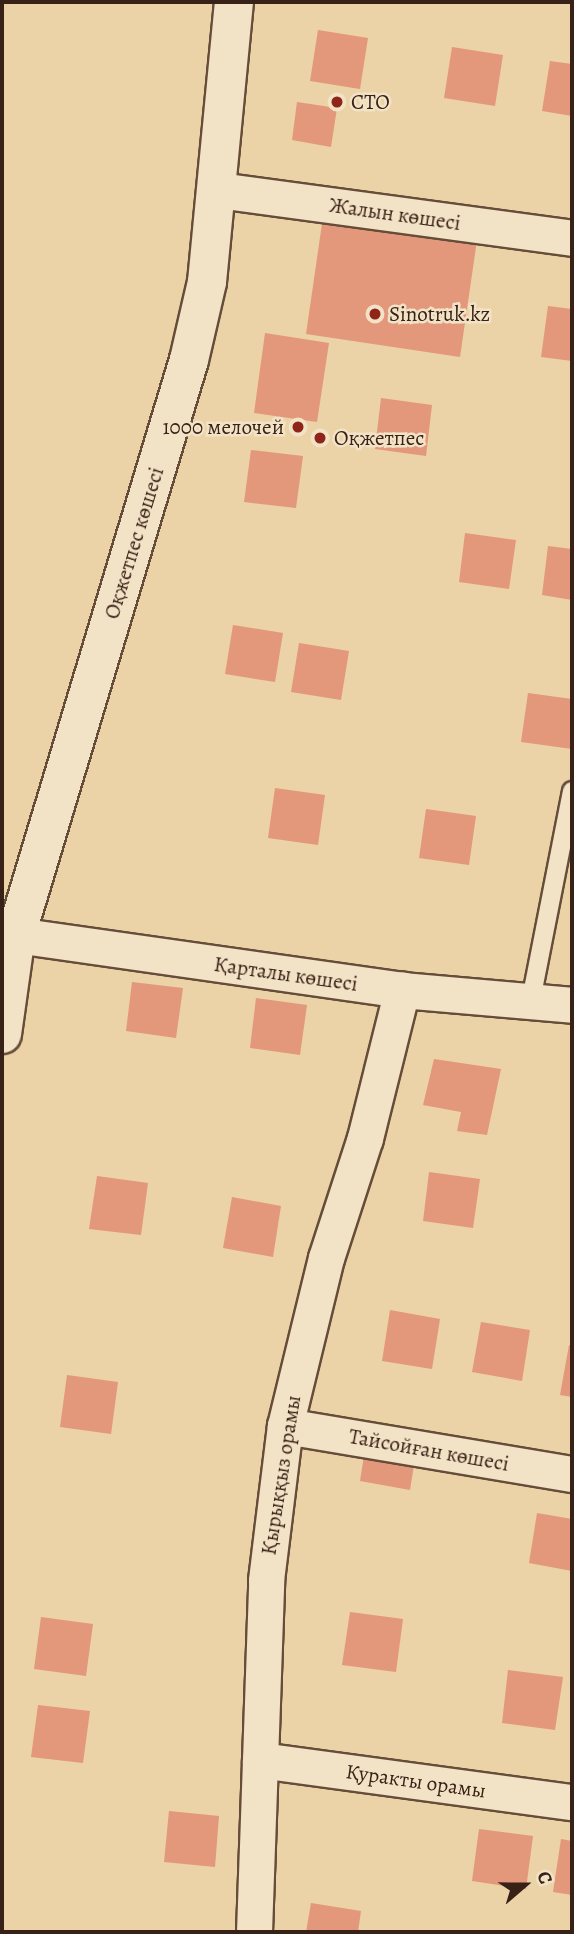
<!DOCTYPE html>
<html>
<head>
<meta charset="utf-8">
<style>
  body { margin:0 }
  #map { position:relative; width:574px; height:1934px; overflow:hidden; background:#ebd2a7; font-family:Alegreya,serif }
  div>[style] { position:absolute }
  .building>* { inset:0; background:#e3977b }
  .roads { filter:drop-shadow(2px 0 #654d3a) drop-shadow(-2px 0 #654d3a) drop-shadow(0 2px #654d3a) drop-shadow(0 -2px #654d3a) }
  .lane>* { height:18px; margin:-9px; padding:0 9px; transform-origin:9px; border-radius:9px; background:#f2e2c6 }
  .street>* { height:35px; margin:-17.5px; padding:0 17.5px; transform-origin:17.5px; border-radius:17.5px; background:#f2e2c6 }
  .secondary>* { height:38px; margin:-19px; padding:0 19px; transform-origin:19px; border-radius:19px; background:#f2e2c6 }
  .dots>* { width:19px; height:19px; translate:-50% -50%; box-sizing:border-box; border:4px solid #f2e2c6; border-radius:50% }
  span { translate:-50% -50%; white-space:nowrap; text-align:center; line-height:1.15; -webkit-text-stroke:5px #f2e2c6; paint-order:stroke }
  .poi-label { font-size:21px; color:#382116 }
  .left { translate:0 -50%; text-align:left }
  .right { translate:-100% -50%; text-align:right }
  .street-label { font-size:21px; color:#382116 }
  .frame { position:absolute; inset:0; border:4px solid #382116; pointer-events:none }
  .north { position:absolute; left:490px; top:1850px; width:70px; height:70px; -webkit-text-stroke:5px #f2e2c6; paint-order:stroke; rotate:70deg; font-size:19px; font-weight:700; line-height:28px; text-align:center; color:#382116 }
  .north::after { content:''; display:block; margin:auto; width:24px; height:32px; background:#382116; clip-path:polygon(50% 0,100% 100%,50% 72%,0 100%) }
</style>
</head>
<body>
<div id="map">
  <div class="building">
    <i style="clip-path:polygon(318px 30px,368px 38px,360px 89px,310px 81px)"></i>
    <i style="clip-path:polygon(452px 47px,503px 55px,495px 106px,444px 98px)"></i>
    <i style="clip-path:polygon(550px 61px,572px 64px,572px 116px,542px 111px)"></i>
    <i style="clip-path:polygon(297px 102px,337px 108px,331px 147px,292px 140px)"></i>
    <i style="clip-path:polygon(323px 217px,477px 240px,460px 357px,306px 334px)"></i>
    <i style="clip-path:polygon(548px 306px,572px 309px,572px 361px,541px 357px)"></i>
    <i style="clip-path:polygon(265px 333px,329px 343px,317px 422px,254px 413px)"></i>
    <i style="clip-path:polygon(381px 398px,432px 405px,426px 456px,375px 449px)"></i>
    <i style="clip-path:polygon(251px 450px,303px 456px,296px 508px,244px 502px)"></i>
    <i style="clip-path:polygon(465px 533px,516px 540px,509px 589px,459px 582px)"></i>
    <i style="clip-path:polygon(548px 546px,572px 549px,572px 600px,542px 595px)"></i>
    <i style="clip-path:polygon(233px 625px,283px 633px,275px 682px,225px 674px)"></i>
    <i style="clip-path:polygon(299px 643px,349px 651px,341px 700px,291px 692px)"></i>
    <i style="clip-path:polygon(528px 693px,572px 699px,572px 749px,521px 742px)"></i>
    <i style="clip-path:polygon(275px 788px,325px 795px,318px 845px,268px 838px)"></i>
    <i style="clip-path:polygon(426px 809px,476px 816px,469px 865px,419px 858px)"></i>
    <i style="clip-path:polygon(132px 982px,183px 988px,176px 1038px,126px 1031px)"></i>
    <i style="clip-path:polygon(256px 998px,307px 1005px,300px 1055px,250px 1048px)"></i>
    <i style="clip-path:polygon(434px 1059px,501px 1069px,487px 1135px,457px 1131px,461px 1112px,423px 1105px)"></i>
    <i style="clip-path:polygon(429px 1172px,480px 1179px,473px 1228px,423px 1221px)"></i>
    <i style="clip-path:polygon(97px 1176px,148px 1183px,141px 1235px,89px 1229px)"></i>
    <i style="clip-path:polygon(232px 1197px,281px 1206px,273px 1257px,223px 1248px)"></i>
    <i style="clip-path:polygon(390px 1310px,440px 1319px,432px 1369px,382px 1361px)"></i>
    <i style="clip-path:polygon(481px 1322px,530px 1330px,522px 1381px,472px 1372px)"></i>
    <i style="clip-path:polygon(569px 1345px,572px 1346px,572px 1397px,560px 1395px)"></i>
    <i style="clip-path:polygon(67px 1375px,118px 1382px,111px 1434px,60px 1427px)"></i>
    <i style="clip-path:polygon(368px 1431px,418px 1440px,410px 1490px,360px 1481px)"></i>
    <i style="clip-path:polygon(537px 1513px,572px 1519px,572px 1571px,529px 1563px)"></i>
    <i style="clip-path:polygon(350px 1612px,403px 1619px,396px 1672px,342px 1665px)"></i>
    <i style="clip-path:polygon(41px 1617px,93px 1624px,86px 1676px,34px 1669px)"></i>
    <i style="clip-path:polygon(508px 1670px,563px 1677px,555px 1730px,502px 1723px)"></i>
    <i style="clip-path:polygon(38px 1705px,90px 1711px,83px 1763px,31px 1757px)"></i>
    <i style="clip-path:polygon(169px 1811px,219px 1816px,215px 1867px,164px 1862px)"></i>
    <i style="clip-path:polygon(479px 1829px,533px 1836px,526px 1889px,472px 1881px)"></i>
    <i style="clip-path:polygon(561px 1839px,572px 1841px,572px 1895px,553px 1892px)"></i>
    <i style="clip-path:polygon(311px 1903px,361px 1911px,358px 1932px,306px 1932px)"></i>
  </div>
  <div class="roads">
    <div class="lane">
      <i style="left:531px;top:1000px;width:213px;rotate:-78.9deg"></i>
    </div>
    <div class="street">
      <i style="left:218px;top:190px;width:357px;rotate:7.7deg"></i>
      <i style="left:16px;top:935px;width:390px;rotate:8.1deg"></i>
      <i style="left:402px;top:990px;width:171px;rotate:5deg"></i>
      <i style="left:285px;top:1426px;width:291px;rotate:9.5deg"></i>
      <i style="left:260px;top:1760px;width:315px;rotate:7.7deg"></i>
      <i style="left:254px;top:1932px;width:352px;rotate:-88deg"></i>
      <i style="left:266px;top:1580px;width:155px;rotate:-83deg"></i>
      <i style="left:285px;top:1426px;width:173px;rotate:-76.3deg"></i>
      <i style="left:326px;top:1258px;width:126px;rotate:-72deg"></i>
      <i style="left:365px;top:1138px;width:153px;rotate:-76deg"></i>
    </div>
    <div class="secondary">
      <i style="left:2px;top:1034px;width:100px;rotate:-82deg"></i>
      <i style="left:16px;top:935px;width:600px;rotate:-73.26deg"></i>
      <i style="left:189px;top:360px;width:80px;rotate:-77deg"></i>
      <i style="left:207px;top:282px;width:281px;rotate:-84.5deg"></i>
    </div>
  </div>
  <div class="dots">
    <i style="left:337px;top:102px;background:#8f2418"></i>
    <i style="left:375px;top:314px;background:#8f2418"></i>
    <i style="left:298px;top:427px;background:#8f2418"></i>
    <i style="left:320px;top:438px;background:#8f2418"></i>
  </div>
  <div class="poi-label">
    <span class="left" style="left:351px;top:102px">СТО</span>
    <span class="left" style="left:389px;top:314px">Sinotruk.kz</span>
    <span class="right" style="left:284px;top:427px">1000 мелочей</span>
    <span class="left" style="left:334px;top:438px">Оқжетпес</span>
  </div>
  <div class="street-label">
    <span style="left:395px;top:214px;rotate:8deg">Жалын көшесі</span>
    <span style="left:134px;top:543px;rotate:-73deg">Оқжетпес көшесі</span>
    <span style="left:286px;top:974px;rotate:8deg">Қарталы көшесі</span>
    <span style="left:429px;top:1450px;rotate:10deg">Тайсойған көшесі</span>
    <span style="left:281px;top:1475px;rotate:-81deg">Қырыққыз орамы</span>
    <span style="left:416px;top:1781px;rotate:8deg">Қуракты орамы</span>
  </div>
  <div class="frame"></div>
  <div class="north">С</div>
</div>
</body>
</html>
